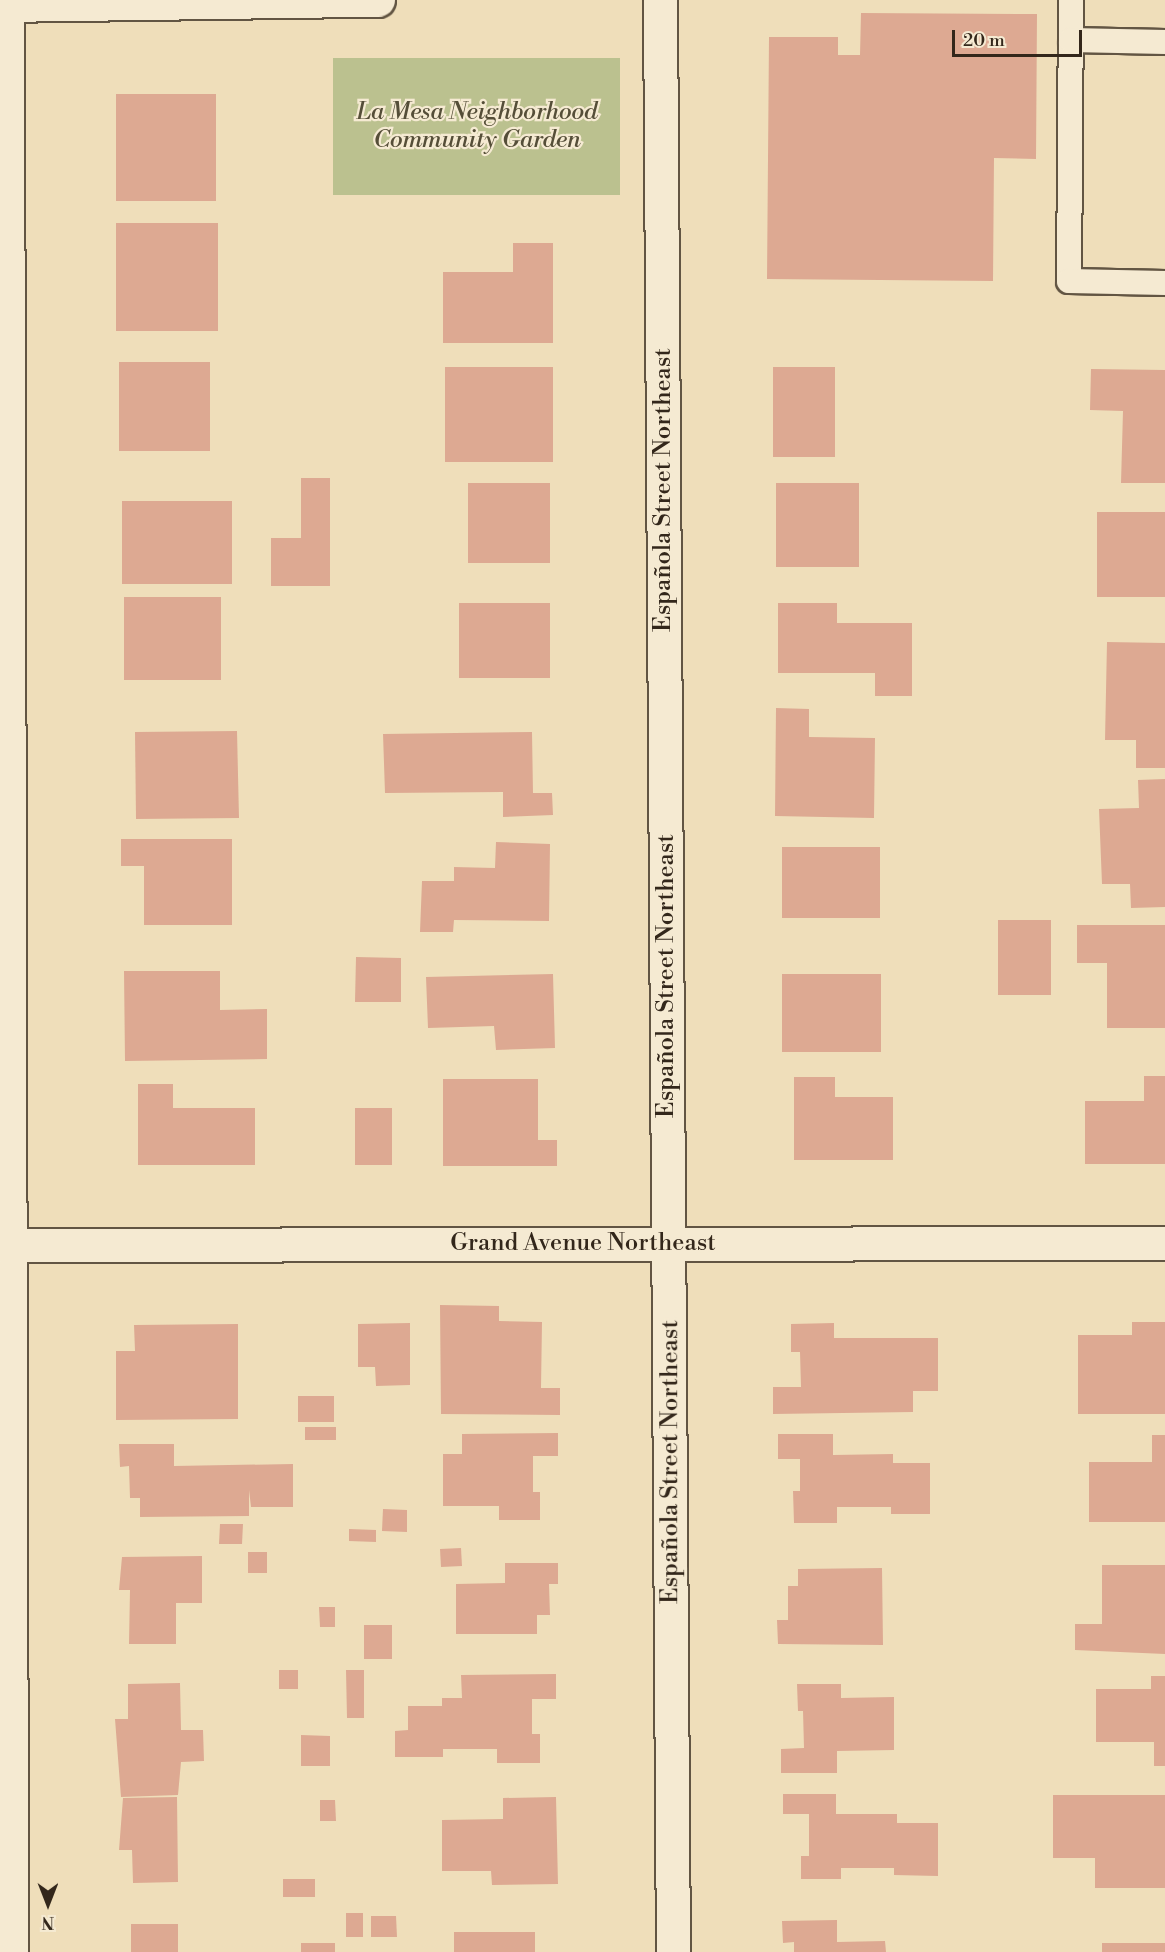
<!DOCTYPE html>
<html>
<head>
<meta charset="utf-8">
<style>
  body { margin:0 }
  #map { position:relative; width:1165px; height:1952px; overflow:hidden; background:#efdeba; font-family:"Libre Bodoni",serif }
  div>[style] { position:absolute }
  .green>* { inset:0; background:#bbc18f }
  .building>* { inset:0; background:#dda992 }
  .roads { filter:drop-shadow(2px 0 #625543) drop-shadow(-2px 0 #625543) drop-shadow(0 2px #625543) drop-shadow(0 -2px #625543) }
  .lane>* { height:24px; margin:-12px; padding:0 12px; transform-origin:12px; border-radius:12px; background:#f5ead2 }
  .street>* { height:33px; margin:-16.5px; padding:0 16.5px; transform-origin:16.5px; border-radius:16.5px; background:#f5ead2 }
  .secondary>* { height:33px; margin:-16.5px; padding:0 16.5px; transform-origin:16.5px; border-radius:16.5px; background:#f5ead2 }
  span { translate:-50% -50%; white-space:nowrap; text-align:center; line-height:1.15; -webkit-text-stroke:4.5px #f5ead2; paint-order:stroke }
  .park-label { font-size:24px; color:#554e38; font-style:italic }
  .street-label { font-size:24px; color:#33271b }
  .north { position:absolute; left:18px; top:1874px; width:60px; height:60px; -webkit-text-stroke:4px #f5ead2; paint-order:stroke; rotate:180deg; font-size:16px; font-weight:700; line-height:24px; text-align:center; color:#33271b }
  .north::after { content:''; display:block; margin:auto; width:21px; height:27px; background:#33271b; clip-path:polygon(50% 0,100% 100%,50% 72%,0 100%) }
  .scale { position:absolute; left:952px; top:30px; width:130px; height:27px; box-sizing:border-box; border:3px solid #33271b; border-top:0; padding-left:8px; font-size:18px; line-height:21px; white-space:nowrap; color:#33271b; -webkit-text-stroke:4px #f5ead2; paint-order:stroke }
</style>
</head>
<body>
<div id="map">
  <div class="green">
    <i style="clip-path:polygon(333px 58px,620px 58px,620px 195px,333px 195px)"></i>
  </div>
  <div class="building">
    <i style="clip-path:polygon(861px 13px,1037px 14px,1036px 159px,994px 158px,993px 281px,767px 279px,769px 37px,838px 37px,838px 55px,860px 55px)"></i>
    <i style="clip-path:polygon(116px 94px,216px 94px,216px 201px,116px 201px)"></i>
    <i style="clip-path:polygon(116px 223px,218px 223px,218px 331px,116px 331px)"></i>
    <i style="clip-path:polygon(513px 243px,553px 243px,553px 343px,443px 343px,443px 272px,513px 272px)"></i>
    <i style="clip-path:polygon(119px 362px,210px 362px,210px 451px,119px 451px)"></i>
    <i style="clip-path:polygon(445px 367px,553px 367px,553px 462px,445px 462px)"></i>
    <i style="clip-path:polygon(773px 367px,835px 367px,835px 457px,773px 457px)"></i>
    <i style="clip-path:polygon(1091px 369px,1165px 370px,1165px 483px,1121px 483px,1123px 411px,1090px 410px)"></i>
    <i style="clip-path:polygon(301px 478px,330px 478px,330px 586px,271px 586px,271px 538px,301px 538px)"></i>
    <i style="clip-path:polygon(468px 483px,550px 483px,550px 563px,468px 563px)"></i>
    <i style="clip-path:polygon(776px 483px,859px 483px,859px 567px,776px 567px)"></i>
    <i style="clip-path:polygon(122px 501px,232px 501px,232px 584px,122px 584px)"></i>
    <i style="clip-path:polygon(1097px 512px,1165px 512px,1165px 597px,1097px 597px)"></i>
    <i style="clip-path:polygon(124px 597px,221px 597px,221px 680px,124px 680px)"></i>
    <i style="clip-path:polygon(459px 603px,550px 603px,550px 678px,459px 678px)"></i>
    <i style="clip-path:polygon(778px 603px,837px 603px,837px 623px,912px 623px,912px 696px,875px 696px,875px 673px,778px 673px)"></i>
    <i style="clip-path:polygon(1107px 642px,1165px 643px,1165px 768px,1136px 768px,1136px 740px,1105px 740px)"></i>
    <i style="clip-path:polygon(776px 708px,809px 709px,809px 737px,875px 738px,874px 818px,775px 816px)"></i>
    <i style="clip-path:polygon(237px 731px,239px 818px,136px 819px,135px 732px)"></i>
    <i style="clip-path:polygon(532px 732px,533px 793px,552px 793px,553px 815px,503px 817px,503px 792px,385px 793px,383px 734px)"></i>
    <i style="clip-path:polygon(1165px 779px,1165px 907px,1131px 908px,1130px 884px,1102px 884px,1099px 809px,1139px 808px,1138px 780px)"></i>
    <i style="clip-path:polygon(121px 839px,232px 839px,232px 925px,144px 925px,144px 866px,121px 866px)"></i>
    <i style="clip-path:polygon(496px 842px,550px 844px,549px 921px,454px 920px,453px 932px,420px 932px,422px 881px,454px 881px,454px 867px,495px 868px)"></i>
    <i style="clip-path:polygon(782px 847px,880px 847px,880px 918px,782px 918px)"></i>
    <i style="clip-path:polygon(998px 920px,1051px 920px,1051px 995px,998px 995px)"></i>
    <i style="clip-path:polygon(1077px 925px,1165px 925px,1165px 1028px,1107px 1028px,1107px 963px,1077px 963px)"></i>
    <i style="clip-path:polygon(356px 957px,401px 958px,401px 1002px,355px 1002px)"></i>
    <i style="clip-path:polygon(124px 971px,220px 971px,220px 1010px,267px 1009px,267px 1059px,125px 1061px)"></i>
    <i style="clip-path:polygon(553px 974px,555px 1048px,496px 1050px,494px 1026px,428px 1028px,426px 977px)"></i>
    <i style="clip-path:polygon(782px 974px,881px 974px,881px 1052px,782px 1052px)"></i>
    <i style="clip-path:polygon(1144px 1076px,1165px 1076px,1165px 1164px,1085px 1164px,1085px 1101px,1144px 1101px)"></i>
    <i style="clip-path:polygon(794px 1077px,835px 1077px,835px 1097px,893px 1097px,893px 1160px,794px 1160px)"></i>
    <i style="clip-path:polygon(443px 1079px,538px 1079px,538px 1140px,557px 1140px,557px 1166px,443px 1166px)"></i>
    <i style="clip-path:polygon(138px 1084px,173px 1084px,173px 1108px,255px 1108px,255px 1165px,138px 1165px)"></i>
    <i style="clip-path:polygon(355px 1108px,392px 1108px,392px 1165px,355px 1165px)"></i>
    <i style="clip-path:polygon(440px 1305px,499px 1306px,499px 1321px,542px 1322px,541px 1388px,560px 1388px,560px 1415px,441px 1414px)"></i>
    <i style="clip-path:polygon(1132px 1322px,1165px 1322px,1165px 1414px,1078px 1414px,1078px 1335px,1132px 1335px)"></i>
    <i style="clip-path:polygon(410px 1323px,410px 1385px,376px 1386px,375px 1367px,358px 1367px,358px 1324px)"></i>
    <i style="clip-path:polygon(834px 1323px,834px 1338px,938px 1338px,938px 1391px,913px 1391px,913px 1412px,773px 1414px,773px 1387px,801px 1387px,800px 1352px,791px 1352px,791px 1324px)"></i>
    <i style="clip-path:polygon(238px 1324px,238px 1419px,116px 1420px,116px 1351px,135px 1351px,134px 1325px)"></i>
    <i style="clip-path:polygon(298px 1396px,334px 1396px,334px 1422px,298px 1422px)"></i>
    <i style="clip-path:polygon(305px 1427px,336px 1427px,336px 1440px,305px 1440px)"></i>
    <i style="clip-path:polygon(558px 1433px,558px 1456px,533px 1456px,533px 1492px,540px 1492px,540px 1520px,499px 1520px,499px 1506px,443px 1506px,443px 1454px,462px 1454px,462px 1434px)"></i>
    <i style="clip-path:polygon(778px 1434px,833px 1434px,833px 1455px,893px 1454px,893px 1463px,930px 1463px,930px 1514px,891px 1514px,891px 1507px,837px 1507px,837px 1523px,794px 1523px,793px 1491px,800px 1491px,800px 1459px,778px 1459px)"></i>
    <i style="clip-path:polygon(1152px 1435px,1165px 1435px,1165px 1522px,1089px 1522px,1089px 1462px,1152px 1462px)"></i>
    <i style="clip-path:polygon(119px 1444px,174px 1444px,174px 1466px,293px 1464px,293px 1507px,251px 1507px,249px 1490px,249px 1516px,140px 1517px,140px 1498px,130px 1498px,129px 1466px,120px 1467px)"></i>
    <i style="clip-path:polygon(383px 1509px,407px 1510px,407px 1532px,382px 1531px)"></i>
    <i style="clip-path:polygon(220px 1524px,243px 1524px,242px 1544px,219px 1544px)"></i>
    <i style="clip-path:polygon(349px 1529px,376px 1530px,376px 1542px,349px 1541px)"></i>
    <i style="clip-path:polygon(461px 1548px,462px 1566px,441px 1567px,440px 1549px)"></i>
    <i style="clip-path:polygon(248px 1552px,267px 1552px,267px 1573px,248px 1573px)"></i>
    <i style="clip-path:polygon(202px 1556px,202px 1603px,176px 1603px,176px 1644px,129px 1644px,130px 1590px,119px 1590px,122px 1557px)"></i>
    <i style="clip-path:polygon(505px 1563px,558px 1563px,558px 1584px,549px 1584px,550px 1615px,537px 1615px,537px 1634px,456px 1634px,456px 1584px,505px 1583px)"></i>
    <i style="clip-path:polygon(1102px 1565px,1165px 1565px,1165px 1654px,1075px 1650px,1075px 1624px,1102px 1624px)"></i>
    <i style="clip-path:polygon(882px 1568px,883px 1645px,778px 1644px,777px 1620px,788px 1620px,788px 1586px,798px 1586px,798px 1569px)"></i>
    <i style="clip-path:polygon(319px 1607px,335px 1607px,335px 1627px,320px 1627px)"></i>
    <i style="clip-path:polygon(364px 1625px,392px 1625px,392px 1659px,364px 1659px)"></i>
    <i style="clip-path:polygon(279px 1670px,298px 1670px,298px 1689px,279px 1689px)"></i>
    <i style="clip-path:polygon(346px 1670px,364px 1670px,364px 1718px,347px 1718px)"></i>
    <i style="clip-path:polygon(556px 1674px,556px 1699px,532px 1699px,532px 1734px,540px 1734px,540px 1763px,497px 1763px,497px 1749px,443px 1749px,443px 1757px,395px 1757px,395px 1731px,408px 1730px,408px 1706px,442px 1706px,442px 1698px,462px 1698px,461px 1675px)"></i>
    <i style="clip-path:polygon(1151px 1676px,1165px 1676px,1165px 1766px,1154px 1766px,1154px 1742px,1096px 1742px,1096px 1689px,1151px 1689px)"></i>
    <i style="clip-path:polygon(180px 1683px,181px 1730px,203px 1730px,204px 1761px,181px 1762px,178px 1795px,121px 1797px,115px 1719px,128px 1719px,128px 1684px)"></i>
    <i style="clip-path:polygon(797px 1684px,841px 1684px,841px 1698px,894px 1697px,894px 1750px,837px 1751px,837px 1773px,781px 1773px,781px 1749px,804px 1748px,803px 1711px,798px 1711px)"></i>
    <i style="clip-path:polygon(301px 1735px,330px 1736px,330px 1766px,301px 1766px)"></i>
    <i style="clip-path:polygon(783px 1794px,836px 1794px,836px 1814px,897px 1814px,897px 1823px,938px 1823px,938px 1876px,894px 1875px,894px 1868px,841px 1868px,841px 1879px,801px 1879px,801px 1856px,809px 1856px,809px 1814px,783px 1814px)"></i>
    <i style="clip-path:polygon(1053px 1795px,1165px 1795px,1165px 1888px,1095px 1888px,1095px 1858px,1053px 1858px)"></i>
    <i style="clip-path:polygon(177px 1797px,178px 1882px,133px 1883px,132px 1850px,119px 1850px,123px 1798px)"></i>
    <i style="clip-path:polygon(556px 1797px,558px 1884px,492px 1885px,491px 1871px,442px 1871px,442px 1820px,503px 1819px,503px 1798px)"></i>
    <i style="clip-path:polygon(320px 1800px,335px 1800px,336px 1821px,320px 1821px)"></i>
    <i style="clip-path:polygon(283px 1879px,315px 1879px,315px 1897px,283px 1897px)"></i>
    <i style="clip-path:polygon(346px 1913px,363px 1913px,363px 1937px,346px 1937px)"></i>
    <i style="clip-path:polygon(371px 1916px,396px 1916px,397px 1937px,371px 1937px)"></i>
    <i style="clip-path:polygon(837px 1920px,837px 1942px,885px 1941px,886px 1952px,794px 1952px,794px 1942px,783px 1943px,782px 1921px)"></i>
    <i style="clip-path:polygon(131px 1924px,178px 1924px,178px 1952px,131px 1952px)"></i>
    <i style="clip-path:polygon(454px 1932px,535px 1932px,535px 1952px,454px 1952px)"></i>
    <i style="clip-path:polygon(301px 1943px,335px 1943px,335px 1952px,301px 1952px)"></i>
    <i style="clip-path:polygon(1102px 1943px,1165px 1943px,1165px 1952px,1102px 1952px)"></i>
  </div>
  <div class="roads">
    <div class="lane">
      <i style="left:1071px;top:0;width:281px;rotate:90.4deg"></i>
      <i style="left:1069px;top:281px;width:96px;rotate:1.2deg"></i>
      <i style="left:1071px;top:40px;width:94px;rotate:1.2deg"></i>
    </div>
    <div class="street">
      <i style="left:660px;top:0;width:1952px;rotate:89.62deg"></i>
      <i style="left:7px;top:5px;width:1947px;rotate:89.88deg"></i>
      <i style="left:0;top:1245px;width:1165px;rotate:-0.1deg"></i>
    </div>
    <div class="secondary">
      <i style="left:0;top:5px;width:378px;rotate:-0.8deg"></i>
    </div>
  </div>
  <div class="park-label">
    <span style="left:477px;top:127px">La Mesa Neighborhood<br>Community Garden</span>
  </div>
  <div class="street-label">
    <span style="left:664px;top:490px;rotate:-90deg">Española Street Northeast</span>
    <span style="left:667px;top:976px;rotate:-90deg">Española Street Northeast</span>
    <span style="left:583px;top:1244px">Grand Avenue Northeast</span>
    <span style="left:671px;top:1462px;rotate:-90deg">Española Street Northeast</span>
  </div>
  <div class="north">N</div>
  <div class="scale">20 m</div>
</div>
</body>
</html>
